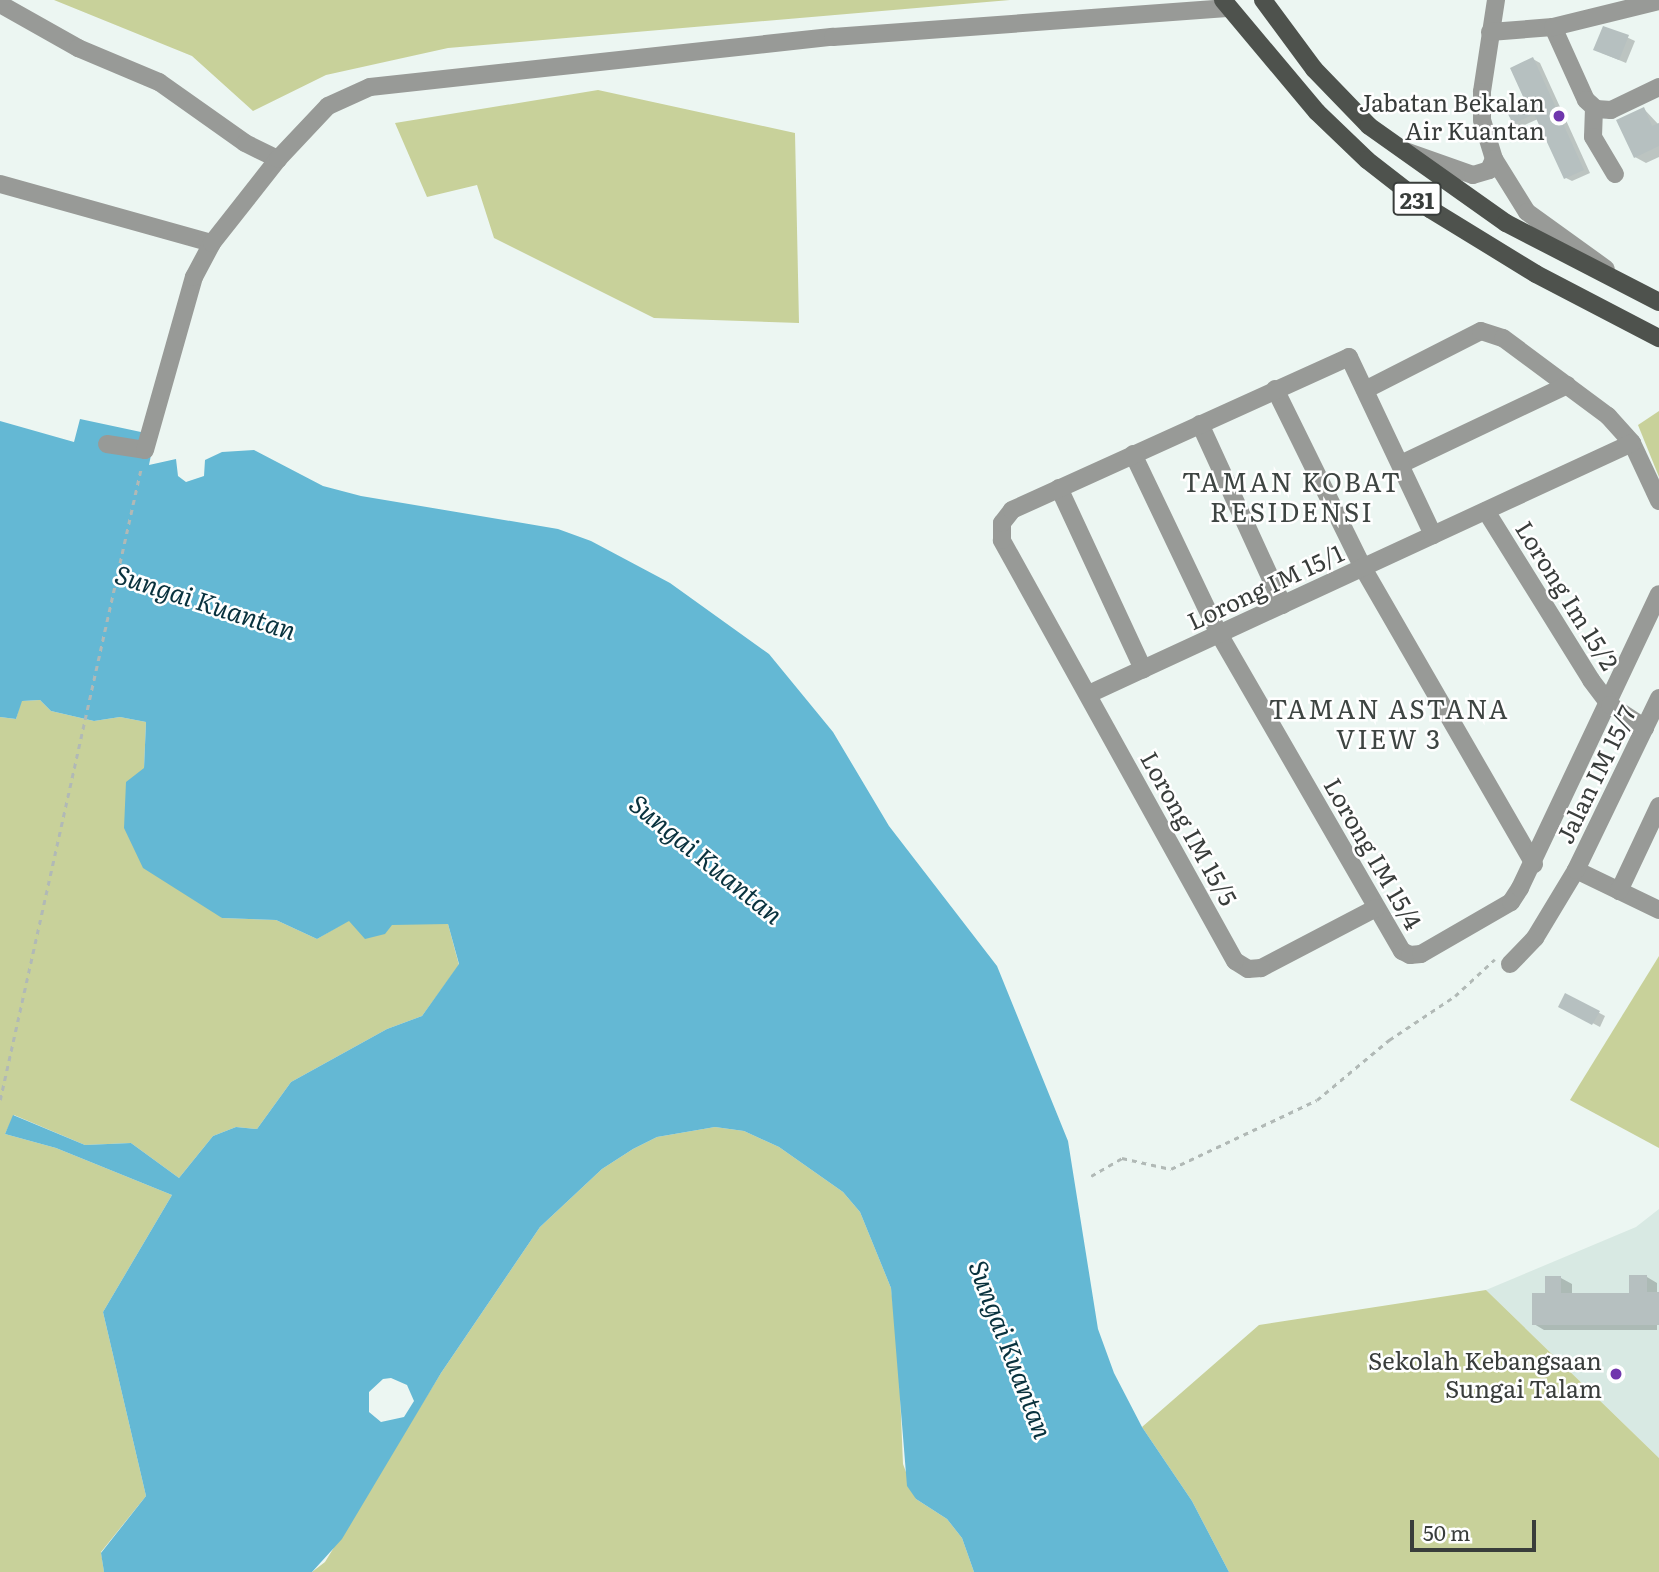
<!DOCTYPE html>
<html>
<head>
<meta charset="utf-8">
<style>
  body { margin:0 }
  #map { position:relative; width:1659px; height:1572px; overflow:hidden; background:#ecf6f2; font-family:Literata,serif }
  div>[style] { position:absolute }
  .built>* { inset:0; background:#d8e9e3 }
  .green>* { inset:0; background:#c8d19a }
  .water>* { inset:0; background:#64b8d4 }
  .shadow>* { inset:0; background:#0003 }
  .building>* { inset:0; background:#b6c0c0 }
  .path>* { height:2.5px; margin-top:-1.25px; transform-origin:0; background:repeating-linear-gradient(90deg,#b1b9b6 0 5px,transparent 0 10px) }
  .minor>* { height:18px; margin:-9px; padding:0 9px; transform-origin:9px; border-radius:9px; background:#989a97 }
  .major>* { height:18px; margin:-9px; padding:0 9px; transform-origin:9px; border-radius:9px; background:#4e524d }
  .dots>* { width:19px; height:19px; translate:-50% -50%; box-sizing:border-box; border:4px solid #fff; border-radius:50% }
  span { translate:-50% -50%; white-space:nowrap; text-align:center; line-height:1.15; -webkit-text-stroke:5px #fff; paint-order:stroke }
  .shield-label span { padding:2px 5px; background:#fff; border:2px solid; border-radius:5px; -webkit-text-stroke-width:0 }
  .shield-label { font-size:23px; color:#393d3b; font-weight:700 }
  .poi-label { font-size:24px; color:#393d3b }
  .right { translate:-100% -50%; text-align:right }
  .street-label { font-size:24px; color:#393d3b }
  .neighbourhood-label { font-size:26px; color:#3e4542; letter-spacing:2px }
  .water-label { font-size:26px; color:#09323e; font-style:italic }
  .scale { position:absolute; left:1410px; top:1520px; width:126px; height:32px; box-sizing:border-box; border:4px solid #393d3b; border-top:0; padding-left:9px; font-size:21px; line-height:24px; white-space:nowrap; color:#393d3b; -webkit-text-stroke:5px #fff; paint-order:stroke }
</style>
</head>
<body>
<div id="map">
  <div class="built">
    <i style="clip-path:polygon(1659px 1209px,1659px 1458px,1486px 1290px,1636px 1227px)"></i>
  </div>
  <div class="green">
    <i style="clip-path:polygon(54px 0,1010px 0,448px 48px,326px 75px,253px 111px,192px 56px)"></i>
    <i style="clip-path:polygon(598px 90px,795px 133px,799px 323px,654px 318px,494px 238px,477px 185px,427px 197px,395px 123px)"></i>
    <i style="clip-path:polygon(1659px 411px,1659px 477px,1638px 425px)"></i>
    <i style="clip-path:polygon(40px 700px,51px 711px,94px 721px,120px 717px,146px 722px,144px 768px,222px 918px,276px 920px,317px 939px,349px 920px,448px 924px,459px 965px,422px 1016px,387px 1029px,291px 1082px,257px 1129px,236px 1127px,213px 1136px,179px 1178px,131px 1143px,85px 1145px,14px 1115px,5px 1134px,56px 1148px,172px 1195px,103px 1312px,146px 1496px,101px 1552px,104px 1572px,0 1572px,0 717px,16px 719px,21px 701px)"></i>
    <i style="clip-path:polygon(1659px 956px,1659px 1148px,1570px 1100px)"></i>
    <i style="clip-path:polygon(715px 1127px,744px 1131px,779px 1147px,843px 1192px,860px 1212px,891px 1288px,898px 1345px,903px 1464px,916px 1499px,947px 1519px,962px 1538px,974px 1572px,312px 1572px,325px 1562px,441px 1373px,540px 1227px,602px 1169px,633px 1149px,657px 1137px)"></i>
    <i style="clip-path:polygon(1486px 1290px,1659px 1458px,1659px 1572px,1229px 1572px,1192px 1501px,1142px 1427px,1259px 1325px)"></i>
  </div>
  <div class="water">
    <i style="clip-path:polygon(evenodd,80px 419px,155px 435px,149px 465px,176px 459px,178px 476px,186px 482px,204px 476px,205px 460px,222px 452px,254px 450px,323px 486px,361px 496px,558px 529px,591px 541px,670px 583px,769px 654px,833px 732px,889px 826px,997px 966px,1068px 1141px,1098px 1329px,1114px 1373px,1142px 1427px,1192px 1501px,1229px 1572px,974px 1572px,962px 1538px,947px 1519px,916px 1499px,907px 1486px,891px 1288px,860px 1212px,843px 1192px,779px 1147px,744px 1131px,715px 1127px,657px 1137px,633px 1149px,602px 1169px,540px 1227px,441px 1373px,342px 1539px,312px 1572px,104px 1572px,101px 1553px,146px 1496px,103px 1312px,172px 1195px,56px 1148px,5px 1134px,13px 1115px,85px 1145px,131px 1143px,179px 1178px,213px 1136px,236px 1127px,257px 1129px,291px 1082px,387px 1029px,422px 1016px,459px 964px,448px 924px,392px 925px,385px 934px,365px 939px,349px 921px,317px 939px,276px 920px,222px 918px,143px 868px,124px 828px,126px 782px,144px 768px,146px 722px,120px 717px,94px 721px,51px 711px,40px 700px,22px 701px,16px 719px,0 717px,0 421px,74px 442px,80px 419px,391px 1378px,407px 1385px,414px 1401px,404px 1417px,381px 1422px,369px 1412px,369px 1392px,383px 1379px,391px 1378px)"></i>
  </div>
  <div class="shadow">
    <i style="clip-path:polygon(1607px 28px,1635px 41px,1626px 63px,1602px 53px)"></i>
    <i style="clip-path:polygon(1533px 59px,1540px 63px,1590px 173px,1572px 181px,1566px 178px,1538px 119px,1520px 127px,1514px 123px,1528px 102px)"></i>
    <i style="clip-path:polygon(1644px 109px,1659px 125px,1659px 157px,1646px 163px,1635px 157px)"></i>
    <i style="clip-path:polygon(1566px 995px,1605px 1016px,1600px 1027px,1560px 1006px)"></i>
    <i style="clip-path:polygon(1647px 1277px,1657px 1283px,1657px 1330px,1544px 1330px,1534px 1324px,1561px 1278px,1572px 1284px,1572px 1294px,1631px 1294px)"></i>
  </div>
  <div class="building">
    <i style="clip-path:polygon(1603px 26px,1629px 35px,1619px 60px,1593px 50px)"></i>
    <i style="clip-path:polygon(1533px 57px,1584px 170px,1564px 179px,1534px 114px,1513px 124px,1506px 110px,1525px 101px,1510px 68px)"></i>
    <i style="clip-path:polygon(1644px 107px,1652px 126px,1659px 123px,1659px 146px,1634px 158px,1616px 120px)"></i>
    <i style="clip-path:polygon(1565px 993px,1600px 1011px,1592px 1025px,1558px 1007px)"></i>
    <i style="clip-path:polygon(1629px 1275px,1647px 1275px,1647px 1292px,1659px 1292px,1659px 1325px,1532px 1325px,1532px 1293px,1545px 1293px,1545px 1276px,1561px 1276px,1561px 1293px,1629px 1293px)"></i>
  </div>
  <div class="path">
    <i style="left:0;top:1100px;width:648px;rotate:-77.42deg"></i>
    <i style="left:1091px;top:1176px;width:36px;rotate:-30deg"></i>
    <i style="left:1122px;top:1158px;width:50px;rotate:12.7deg"></i>
    <i style="left:1171px;top:1169px;width:161px;rotate:-25.3deg"></i>
    <i style="left:1317px;top:1100px;width:94px;rotate:-39.8deg"></i>
    <i style="left:1389px;top:1040px;width:79px;rotate:-33.7deg"></i>
    <i style="left:1455px;top:996px;width:54px;rotate:-42.8deg"></i>
  </div>
  <div class="minor">
    <i style="left:1496px;top:0;width:93px;rotate:98.7deg"></i>
    <i style="left:1482px;top:92px;width:28px;rotate:90deg"></i>
    <i style="left:1482px;top:120px;width:41px;rotate:72.9deg"></i>
    <i style="left:1494px;top:159px;width:62px;rotate:58.1deg"></i>
    <i style="left:1527px;top:212px;width:97px;rotate:35.8deg"></i>
    <i style="left:0;top:4px;width:90px;rotate:29.4deg"></i>
    <i style="left:78px;top:48px;width:88px;rotate:22.8deg"></i>
    <i style="left:159px;top:82px;width:105px;rotate:35.3deg"></i>
    <i style="left:245px;top:143px;width:37px;rotate:26deg"></i>
    <i style="left:1553px;top:27px;width:80px;rotate:65.7deg"></i>
    <i style="left:1586px;top:100px;width:13px;rotate:42deg"></i>
    <i style="left:1596px;top:109px;width:15px;rotate:4deg"></i>
    <i style="left:1611px;top:110px;width:53px;rotate:-25.6deg"></i>
    <i style="left:1490px;top:32px;width:63px;rotate:-4.5deg"></i>
    <i style="left:1553px;top:27px;width:109px;rotate:-13.8deg"></i>
    <i style="left:1594px;top:108px;width:29px;rotate:92deg"></i>
    <i style="left:1593px;top:137px;width:43px;rotate:59.3deg"></i>
    <i style="left:1405px;top:151px;width:72px;rotate:19.4deg"></i>
    <i style="left:1473px;top:175px;width:17px;rotate:-17deg"></i>
    <i style="left:1489px;top:170px;width:12px;rotate:-66deg"></i>
    <i style="left:0;top:184px;width:220px;rotate:15.6deg"></i>
    <i style="left:1275px;top:389px;width:199px;rotate:63.8deg"></i>
    <i style="left:1363px;top:568px;width:342px;rotate:60deg"></i>
    <i style="left:1365px;top:390px;width:130px;rotate:-27deg"></i>
    <i style="left:1481px;top:331px;width:23px;rotate:18deg"></i>
    <i style="left:1503px;top:338px;width:131px;rotate:36.6deg"></i>
    <i style="left:1608px;top:416px;width:36px;rotate:48deg"></i>
    <i style="left:1632px;top:443px;width:64px;rotate:65deg"></i>
    <i style="left:1200px;top:424px;width:199px;rotate:65.4deg"></i>
    <i style="left:107px;top:444px;width:38px;rotate:9deg"></i>
    <i style="left:145px;top:450px;width:180px;rotate:-74.2deg"></i>
    <i style="left:194px;top:277px;width:38px;rotate:-62deg"></i>
    <i style="left:212px;top:243px;width:107px;rotate:-51.8deg"></i>
    <i style="left:278px;top:159px;width:73px;rotate:-46.7deg"></i>
    <i style="left:328px;top:106px;width:46px;rotate:-24.3deg"></i>
    <i style="left:370px;top:87px;width:466px;rotate:-6.2deg"></i>
    <i style="left:833px;top:37px;width:395px;rotate:-4.2deg"></i>
    <i style="left:1133px;top:454px;width:199px;rotate:64.5deg"></i>
    <i style="left:1219px;top:634px;width:366px;rotate:60deg"></i>
    <i style="left:1402px;top:951px;width:9px;rotate:27deg"></i>
    <i style="left:1410px;top:955px;width:11px;rotate:-5deg"></i>
    <i style="left:1421px;top:954px;width:104px;rotate:-30deg"></i>
    <i style="left:1511px;top:902px;width:17px;rotate:-57deg"></i>
    <i style="left:1520px;top:888px;width:325px;rotate:-64.7deg"></i>
    <i style="left:1401px;top:464px;width:184px;rotate:-25.4deg"></i>
    <i style="left:1059px;top:488px;width:200px;rotate:65.1deg"></i>
    <i style="left:1486px;top:511px;width:199px;rotate:58.1deg"></i>
    <i style="left:1591px;top:680px;width:31px;rotate:53deg"></i>
    <i style="left:1610px;top:705px;width:42px;rotate:33.3deg"></i>
    <i style="left:1089px;top:694px;width:598px;rotate:-24.81deg"></i>
    <i style="left:1576px;top:870px;width:92px;rotate:25.7deg"></i>
    <i style="left:1619px;top:891px;width:94px;rotate:-64.8deg"></i>
    <i style="left:1376px;top:908px;width:130px;rotate:152.4deg"></i>
    <i style="left:1261px;top:968px;width:13px;rotate:176deg"></i>
    <i style="left:1248px;top:969px;width:15px;rotate:-148deg"></i>
    <i style="left:1235px;top:961px;width:481px;rotate:-119deg"></i>
    <i style="left:1002px;top:540px;width:17px;rotate:-90deg"></i>
    <i style="left:1002px;top:523px;width:16px;rotate:-52deg"></i>
    <i style="left:1012px;top:510px;width:370px;rotate:-24.4deg"></i>
    <i style="left:1349px;top:357px;width:197px;rotate:64.7deg"></i>
    <i style="left:1510px;top:964px;width:36px;rotate:-46deg"></i>
    <i style="left:1535px;top:938px;width:79px;rotate:-58.9deg"></i>
    <i style="left:1576px;top:870px;width:191px;rotate:-64.2deg"></i>
  </div>
  <div class="major">
    <i style="left:1223px;top:0;width:146px;rotate:50deg"></i>
    <i style="left:1317px;top:112px;width:69px;rotate:43.8deg"></i>
    <i style="left:1367px;top:160px;width:80px;rotate:37.9deg"></i>
    <i style="left:1430px;top:209px;width:124px;rotate:31.5deg"></i>
    <i style="left:1536px;top:274px;width:139px;rotate:27.5deg"></i>
    <i style="left:1263px;top:0;width:86px;rotate:53.5deg"></i>
    <i style="left:1314px;top:69px;width:79px;rotate:46deg"></i>
    <i style="left:1369px;top:126px;width:168px;rotate:35.3deg"></i>
    <i style="left:1506px;top:223px;width:172px;rotate:27.3deg"></i>
  </div>
  <div class="dots">
    <i style="left:1559px;top:116px;background:#7037ad"></i>
    <i style="left:1616px;top:1374px;background:#7037ad"></i>
  </div>
  <div class="shield-label">
    <span style="left:1417px;top:199px">231</span>
  </div>
  <div class="poi-label">
    <span class="right" style="left:1545px;top:116px">Jabatan Bekalan<br>Air Kuantan</span>
    <span class="right" style="left:1602px;top:1374px">Sekolah Kebangsaan<br>Sungai Talam</span>
  </div>
  <div class="street-label">
    <span style="left:1265px;top:586px;rotate:-25deg">Lorong IM 15/1</span>
    <span style="left:1568px;top:595px;rotate:58deg">Lorong Im 15/2</span>
    <span style="left:1595px;top:774px;rotate:-64deg">Jalan IM 15/7</span>
    <span style="left:1190px;top:828px;rotate:61deg">Lorong IM 15/5</span>
    <span style="left:1374px;top:853px;rotate:60deg">Lorong IM 15/4</span>
  </div>
  <div class="neighbourhood-label">
    <span style="left:1292px;top:496px">TAMAN KOBAT<br>RESIDENSI</span>
    <span style="left:1389px;top:723px">TAMAN ASTANA<br>VIEW 3</span>
  </div>
  <div class="water-label">
    <span style="left:206px;top:601px;rotate:18deg">Sungai Kuantan</span>
    <span style="left:707px;top:858px;rotate:39deg">Sungai Kuantan</span>
    <span style="left:1012px;top:1349px;rotate:69deg">Sungai Kuantan</span>
  </div>
  <div class="scale">50 m</div>
</div>
</body>
</html>
